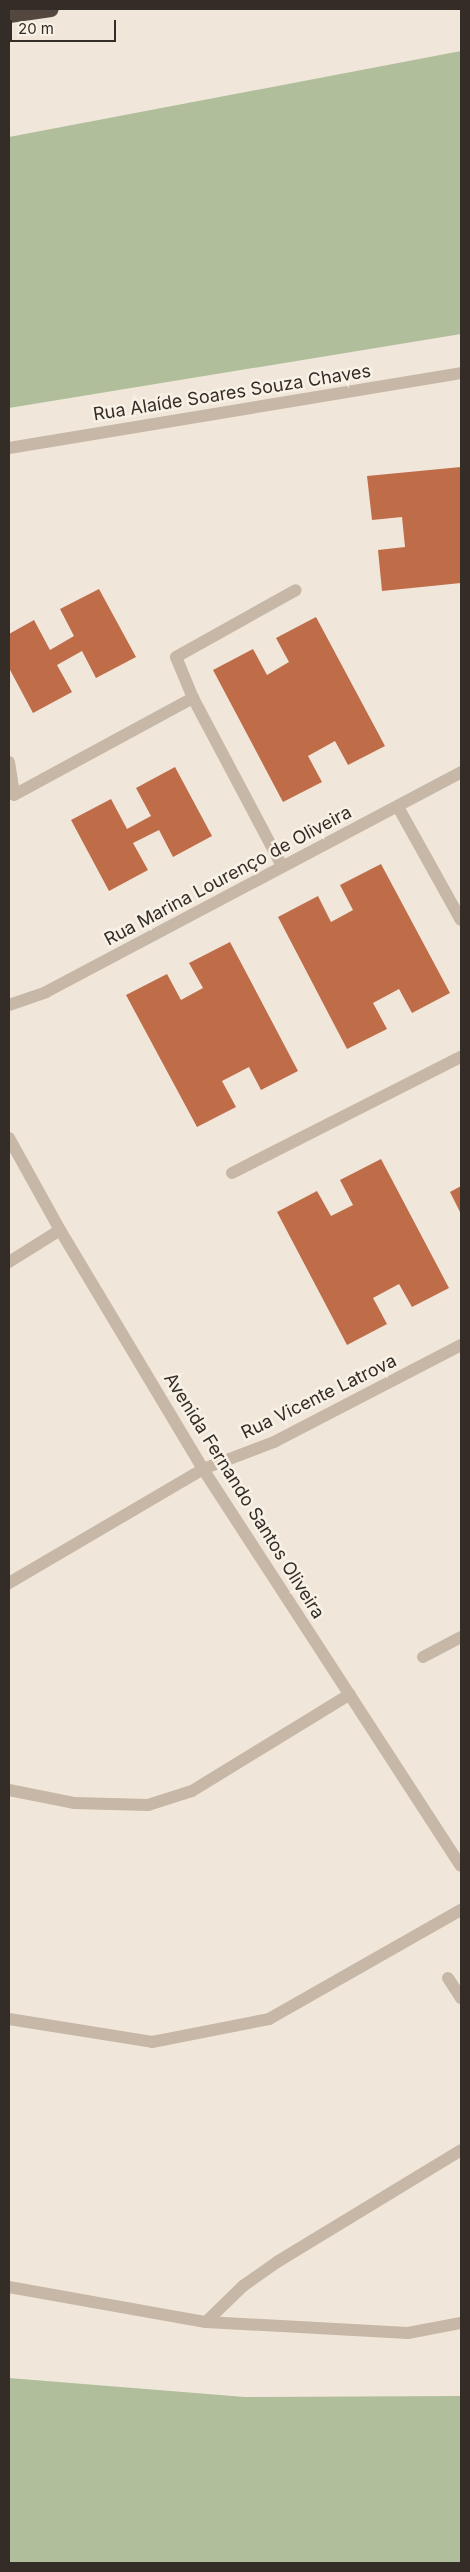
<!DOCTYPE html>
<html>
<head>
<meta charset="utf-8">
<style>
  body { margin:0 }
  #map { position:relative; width:470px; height:2572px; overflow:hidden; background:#f0e7da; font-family:Inter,sans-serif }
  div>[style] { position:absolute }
  .green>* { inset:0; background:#b0be9b }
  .building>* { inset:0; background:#bf6d49 }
  .street>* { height:12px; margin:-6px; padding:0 6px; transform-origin:6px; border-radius:6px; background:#c7b7a7 }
  .highway>* { height:15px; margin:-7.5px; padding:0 7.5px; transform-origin:7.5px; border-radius:7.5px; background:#54473f }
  span { translate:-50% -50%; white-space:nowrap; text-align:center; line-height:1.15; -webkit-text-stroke:5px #f8f1e6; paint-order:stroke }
  .street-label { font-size:18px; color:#342c27 }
  .frame { position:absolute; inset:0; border:10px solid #342c27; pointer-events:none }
  .scale { position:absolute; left:10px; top:20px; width:106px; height:22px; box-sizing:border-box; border:2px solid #342c27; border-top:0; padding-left:6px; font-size:15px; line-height:18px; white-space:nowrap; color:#342c27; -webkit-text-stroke:4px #f8f1e6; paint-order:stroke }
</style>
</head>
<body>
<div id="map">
  <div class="green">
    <i style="clip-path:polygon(461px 51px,461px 334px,9px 408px,9px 137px)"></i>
    <i style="clip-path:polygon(9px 2378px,245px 2397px,461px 2396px,461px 2563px,9px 2563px)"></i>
  </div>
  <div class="building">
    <i style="clip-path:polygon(461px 467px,461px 583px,382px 591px,378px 550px,405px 547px,402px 517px,372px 520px,367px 476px)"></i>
    <i style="clip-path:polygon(99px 589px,136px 657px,96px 678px,82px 651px,57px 665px,72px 692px,33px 713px,9px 668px,9px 634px,34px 620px,50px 650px,74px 636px,60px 609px)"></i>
    <i style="clip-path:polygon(316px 617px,385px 746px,348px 765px,335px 741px,308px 756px,322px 782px,283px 802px,213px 670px,253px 649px,267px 675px,289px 662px,276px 638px)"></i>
    <i style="clip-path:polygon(175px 767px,212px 836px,173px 857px,159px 830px,133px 843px,148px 870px,109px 891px,71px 820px,111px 799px,127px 829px,151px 816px,136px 788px)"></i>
    <i style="clip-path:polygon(381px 864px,450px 993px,412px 1013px,399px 989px,373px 1003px,387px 1029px,347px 1049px,278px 917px,318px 896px,331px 922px,353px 910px,340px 885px)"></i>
    <i style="clip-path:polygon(230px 942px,298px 1071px,261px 1090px,249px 1067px,222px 1081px,236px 1107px,197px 1127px,126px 995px,167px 974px,181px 1000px,203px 988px,189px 963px)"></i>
    <i style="clip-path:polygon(381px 1159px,449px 1288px,412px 1307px,399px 1284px,373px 1298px,387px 1324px,347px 1345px,277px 1212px,317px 1191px,331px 1216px,353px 1205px,340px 1180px)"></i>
    <i style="clip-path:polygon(461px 1186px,461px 1214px,450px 1192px)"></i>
  </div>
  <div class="street">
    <i style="left:9px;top:448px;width:458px;rotate:-9.4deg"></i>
    <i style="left:9px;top:762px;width:33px;rotate:81deg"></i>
    <i style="left:14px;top:795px;width:204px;rotate:-28.5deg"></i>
    <i style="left:398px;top:807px;width:129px;rotate:60.9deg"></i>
    <i style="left:282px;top:866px;width:190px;rotate:-117.9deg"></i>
    <i style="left:193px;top:698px;width:44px;rotate:-112.5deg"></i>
    <i style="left:176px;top:657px;width:137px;rotate:-29.2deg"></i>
    <i style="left:9px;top:1005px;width:39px;rotate:-19deg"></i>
    <i style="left:46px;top:992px;width:470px;rotate:-27.9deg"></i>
    <i style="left:9px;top:1138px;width:105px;rotate:61deg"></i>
    <i style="left:60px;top:1230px;width:279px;rotate:59.1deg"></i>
    <i style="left:203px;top:1469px;width:473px;rotate:57deg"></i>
    <i style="left:232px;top:1173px;width:257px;rotate:-26.9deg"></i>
    <i style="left:9px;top:1262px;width:60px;rotate:-32.1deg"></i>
    <i style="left:9px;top:1583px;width:225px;rotate:-30.4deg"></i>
    <i style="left:203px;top:1469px;width:76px;rotate:-20.8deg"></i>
    <i style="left:274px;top:1442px;width:211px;rotate:-27.4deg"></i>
    <i style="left:423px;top:1657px;width:43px;rotate:-27.8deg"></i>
    <i style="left:9px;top:1790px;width:66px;rotate:11.3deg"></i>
    <i style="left:74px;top:1803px;width:74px;rotate:1.5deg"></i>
    <i style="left:148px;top:1805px;width:46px;rotate:-17.7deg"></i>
    <i style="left:192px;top:1791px;width:185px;rotate:-31.5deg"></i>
    <i style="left:448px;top:1978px;width:24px;rotate:57deg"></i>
    <i style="left:9px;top:2019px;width:145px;rotate:9.1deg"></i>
    <i style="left:152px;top:2042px;width:119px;rotate:-11.1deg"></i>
    <i style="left:269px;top:2019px;width:221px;rotate:-29.6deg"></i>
    <i style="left:9px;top:2287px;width:200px;rotate:10.1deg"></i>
    <i style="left:206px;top:2322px;width:202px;rotate:3.1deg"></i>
    <i style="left:408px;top:2333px;width:54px;rotate:-10.7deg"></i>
    <i style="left:206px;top:2322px;width:52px;rotate:-44.2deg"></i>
    <i style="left:243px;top:2286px;width:42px;rotate:-35.2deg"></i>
    <i style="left:277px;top:2262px;width:215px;rotate:-31.3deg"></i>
  </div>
  <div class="highway">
    <i style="left:9px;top:15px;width:42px;rotate:-8.1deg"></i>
  </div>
  <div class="street-label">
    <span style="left:232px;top:393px;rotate:-9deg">Rua Alaíde Soares Souza Chaves</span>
    <span style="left:228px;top:876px;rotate:-28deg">Rua Marina Lourenço de Oliveira</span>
    <span style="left:319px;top:1397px;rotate:-26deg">Rua Vicente Latrova</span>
    <span style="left:244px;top:1496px;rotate:58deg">Avenida Fernando Santos Oliveira</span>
  </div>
  <div class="frame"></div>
  <div class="scale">20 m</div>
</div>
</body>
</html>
